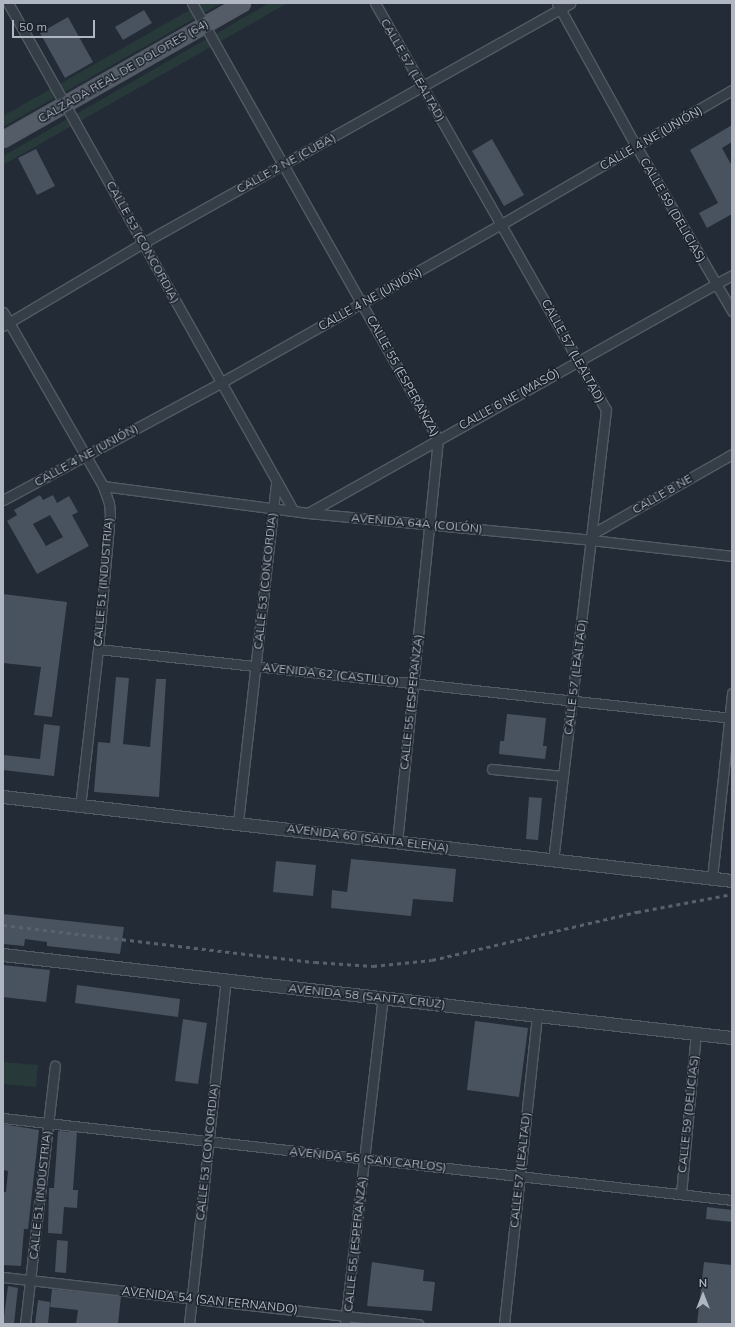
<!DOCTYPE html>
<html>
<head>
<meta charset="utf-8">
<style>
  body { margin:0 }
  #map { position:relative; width:735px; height:1327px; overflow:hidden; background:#222b36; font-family:Mulish,sans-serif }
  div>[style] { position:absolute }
  .green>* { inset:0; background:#273939 }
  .building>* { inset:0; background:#49525f }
  .roads { filter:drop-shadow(1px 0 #535a64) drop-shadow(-1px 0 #535a64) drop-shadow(0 1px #535a64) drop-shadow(0 -1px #535a64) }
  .minor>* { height:9px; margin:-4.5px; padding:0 4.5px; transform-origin:4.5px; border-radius:4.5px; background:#353d46 }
  .tertiary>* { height:12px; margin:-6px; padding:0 6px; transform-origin:6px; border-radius:6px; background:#353d46 }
  .primary>* { height:15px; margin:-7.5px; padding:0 7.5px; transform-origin:7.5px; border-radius:7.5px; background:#535c67 }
  .rail>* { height:3px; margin-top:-1.5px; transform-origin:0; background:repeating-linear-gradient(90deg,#58616d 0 4px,transparent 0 8px) }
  span { translate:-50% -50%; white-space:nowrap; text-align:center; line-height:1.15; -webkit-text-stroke:3px #1b222b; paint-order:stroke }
  .street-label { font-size:12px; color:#b0b7c3 }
  .frame { position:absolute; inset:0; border:4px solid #b0b7c3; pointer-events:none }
  .north { position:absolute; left:683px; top:1275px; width:40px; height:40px; -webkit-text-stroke:3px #1b222b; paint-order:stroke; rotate:0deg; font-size:11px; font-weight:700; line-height:16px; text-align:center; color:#b0b7c3 }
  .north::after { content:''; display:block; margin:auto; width:14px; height:18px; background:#b0b7c3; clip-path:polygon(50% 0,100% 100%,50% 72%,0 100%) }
  .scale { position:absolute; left:12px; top:20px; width:83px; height:18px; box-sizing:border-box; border:2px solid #b0b7c3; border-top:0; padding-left:5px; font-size:12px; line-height:14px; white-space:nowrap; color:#b0b7c3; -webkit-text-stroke:3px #1b222b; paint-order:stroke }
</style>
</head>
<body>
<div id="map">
  <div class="green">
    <i style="clip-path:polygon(202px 3px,222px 3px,3px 127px,3px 116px)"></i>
    <i style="clip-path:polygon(269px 3px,288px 3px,3px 165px,3px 156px)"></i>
    <i style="clip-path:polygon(3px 1062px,38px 1065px,36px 1087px,3px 1084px)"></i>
  </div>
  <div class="building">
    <i style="clip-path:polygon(144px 10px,152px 23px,123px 40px,115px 27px)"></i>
    <i style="clip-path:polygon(68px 17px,93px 62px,65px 78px,40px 33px)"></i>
    <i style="clip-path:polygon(732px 125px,732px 142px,722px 148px,732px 166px,732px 214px,707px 228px,699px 213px,718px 203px,690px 150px)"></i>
    <i style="clip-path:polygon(492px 139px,524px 195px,504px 206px,472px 151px)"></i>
    <i style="clip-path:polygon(36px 149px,55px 186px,37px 195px,18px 158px)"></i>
    <i style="clip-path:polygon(evenodd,40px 495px,43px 500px,53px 495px,57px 503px,69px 496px,78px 512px,72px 515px,89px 546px,37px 574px,7px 521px,17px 515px,14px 510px,40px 495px,50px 515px,63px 537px,46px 546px,33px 524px,50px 515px)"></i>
    <i style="clip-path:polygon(3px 594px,67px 602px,52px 717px,34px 715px,41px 667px,3px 663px)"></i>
    <i style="clip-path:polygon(116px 677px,129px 678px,123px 744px,150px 747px,156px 679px,166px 679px,159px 797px,94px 792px,98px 742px,110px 743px)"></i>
    <i style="clip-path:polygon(507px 714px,546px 718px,543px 746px,547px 746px,545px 759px,499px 754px,500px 741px,504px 741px)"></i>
    <i style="clip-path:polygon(44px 724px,60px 726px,54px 776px,3px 770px,3px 755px,40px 759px)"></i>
    <i style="clip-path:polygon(529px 797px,542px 798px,538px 840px,526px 839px)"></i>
    <i style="clip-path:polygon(351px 859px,456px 869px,453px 902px,413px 899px,411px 916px,331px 908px,332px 890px,347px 892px)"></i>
    <i style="clip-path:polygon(276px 861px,316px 865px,313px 896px,273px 892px)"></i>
    <i style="clip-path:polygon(3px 914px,124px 927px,120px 954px,47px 946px,47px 942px,25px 939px,24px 946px,3px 944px)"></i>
    <i style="clip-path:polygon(3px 965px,50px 970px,46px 1002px,3px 997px)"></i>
    <i style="clip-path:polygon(77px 985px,180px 999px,178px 1017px,75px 1003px)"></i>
    <i style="clip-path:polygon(183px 1019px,207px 1023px,198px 1084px,175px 1081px)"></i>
    <i style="clip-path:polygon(475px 1021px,528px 1028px,519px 1097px,467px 1090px)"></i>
    <i style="clip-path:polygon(3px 1124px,39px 1130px,28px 1229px,24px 1229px,21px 1266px,3px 1265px,3px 1192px,6px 1192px,8px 1171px,3px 1170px)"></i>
    <i style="clip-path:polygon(58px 1131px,77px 1132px,73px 1190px,78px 1190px,77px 1208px,64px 1207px,62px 1234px,48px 1233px,49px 1188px,54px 1188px)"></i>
    <i style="clip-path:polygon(707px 1207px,732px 1210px,732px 1222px,706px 1219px)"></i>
    <i style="clip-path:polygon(57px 1240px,68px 1241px,66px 1273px,55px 1272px)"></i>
    <i style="clip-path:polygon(372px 1262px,424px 1270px,423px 1281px,435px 1282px,432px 1311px,367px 1306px)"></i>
    <i style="clip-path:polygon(704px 1262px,732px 1265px,732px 1324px,697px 1324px)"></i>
    <i style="clip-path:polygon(8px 1286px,18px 1288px,14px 1324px,3px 1324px)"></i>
    <i style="clip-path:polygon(52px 1289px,121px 1296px,118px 1324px,76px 1324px,78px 1310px,50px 1307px)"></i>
    <i style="clip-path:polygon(38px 1300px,50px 1302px,48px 1324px,35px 1324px)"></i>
  </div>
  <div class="roads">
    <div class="minor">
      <i style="left:8px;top:3px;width:582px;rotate:60.66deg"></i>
      <i style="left:192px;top:3px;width:501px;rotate:60.57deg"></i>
      <i style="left:438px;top:439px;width:405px;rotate:95.8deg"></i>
      <i style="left:375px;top:3px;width:468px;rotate:60.4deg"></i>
      <i style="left:606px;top:410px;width:453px;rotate:96.7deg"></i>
      <i style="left:557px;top:3px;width:163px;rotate:61.1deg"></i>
      <i style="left:636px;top:146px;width:191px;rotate:59.8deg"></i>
      <i style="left:3px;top:312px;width:201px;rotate:60.1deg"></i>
      <i style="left:103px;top:486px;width:18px;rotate:71deg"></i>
      <i style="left:109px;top:503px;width:11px;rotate:85deg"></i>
      <i style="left:110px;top:514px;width:136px;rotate:95.1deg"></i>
      <i style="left:98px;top:649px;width:158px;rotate:96.5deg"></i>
      <i style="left:3px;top:326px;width:163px;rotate:-30.7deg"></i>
      <i style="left:143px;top:243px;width:490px;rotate:-29.3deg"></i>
      <i style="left:103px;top:486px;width:207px;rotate:7.5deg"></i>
      <i style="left:308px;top:513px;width:284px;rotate:5.4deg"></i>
      <i style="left:591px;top:540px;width:142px;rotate:6.5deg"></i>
      <i style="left:3px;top:500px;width:249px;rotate:-28.3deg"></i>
      <i style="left:222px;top:382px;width:319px;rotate:-29.5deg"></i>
      <i style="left:500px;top:225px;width:268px;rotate:-30.2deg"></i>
      <i style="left:308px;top:513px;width:486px;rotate:-29.3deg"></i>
      <i style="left:592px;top:534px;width:161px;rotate:-29.7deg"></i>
      <i style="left:98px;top:649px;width:638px;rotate:6.21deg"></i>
      <i style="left:492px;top:769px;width:71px;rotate:5.6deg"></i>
      <i style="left:238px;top:822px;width:341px;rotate:-83.6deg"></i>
      <i style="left:712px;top:878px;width:186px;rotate:-83.8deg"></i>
      <i style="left:3px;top:1118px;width:734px;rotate:6.42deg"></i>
      <i style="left:681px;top:1194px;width:162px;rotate:-84.7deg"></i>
      <i style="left:3px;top:1277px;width:418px;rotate:6.5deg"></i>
      <i style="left:25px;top:1324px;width:260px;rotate:-83.4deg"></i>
      <i style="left:189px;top:1324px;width:346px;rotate:-83.9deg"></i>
      <i style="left:345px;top:1324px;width:328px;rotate:-83.4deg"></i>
      <i style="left:504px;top:1324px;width:311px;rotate:-83.9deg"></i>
    </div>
    <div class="tertiary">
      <i style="left:3px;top:797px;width:734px;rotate:6.57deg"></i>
      <i style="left:3px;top:955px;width:734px;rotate:6.5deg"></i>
    </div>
    <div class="primary">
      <i style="left:3px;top:139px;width:275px;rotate:-29.6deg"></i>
    </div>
  </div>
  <div class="rail">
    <i style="left:3px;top:925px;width:314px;rotate:6.8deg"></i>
    <i style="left:315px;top:962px;width:58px;rotate:3.9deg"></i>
    <i style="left:373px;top:966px;width:59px;rotate:-5.8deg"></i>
    <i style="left:432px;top:960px;width:211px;rotate:-13.2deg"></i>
    <i style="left:637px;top:912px;width:97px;rotate:-10.7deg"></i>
  </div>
  <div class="street-label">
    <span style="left:413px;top:70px;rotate:60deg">CALLE 57 (LEALTAD)</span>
    <span style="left:123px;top:71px;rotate:-30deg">CALZADA REAL DE DOLORES (64)</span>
    <span style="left:651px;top:138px;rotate:-30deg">CALLE 4 NE (UNIÓN)</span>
    <span style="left:286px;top:163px;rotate:-29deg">CALLE 2 NE (CUBA)</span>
    <span style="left:673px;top:210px;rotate:60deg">CALLE 59 (DELICIAS)</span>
    <span style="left:143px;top:242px;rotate:61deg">CALLE 53 (CONCORDIA)</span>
    <span style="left:370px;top:299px;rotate:-29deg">CALLE 4 NE (UNIÓN)</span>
    <span style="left:573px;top:351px;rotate:61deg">CALLE 57 (LEALTAD)</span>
    <span style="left:403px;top:376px;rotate:61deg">CALLE 55 (ESPERANZA)</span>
    <span style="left:509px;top:399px;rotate:-29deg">CALLE 6 NE (MASÓ)</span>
    <span style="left:86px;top:455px;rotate:-29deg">CALLE 4 NE (UNIÓN)</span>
    <span style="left:662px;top:494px;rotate:-30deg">CALLE 8 NE</span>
    <span style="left:417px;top:523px;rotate:5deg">AVENIDA 64A (COLÓN)</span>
    <span style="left:265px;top:581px;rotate:-84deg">CALLE 53 (CONCORDIA)</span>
    <span style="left:103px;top:582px;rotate:-85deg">CALLE 51 (INDUSTRIA)</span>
    <span style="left:331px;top:674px;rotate:6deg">AVENIDA 62 (CASTILLO)</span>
    <span style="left:575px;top:677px;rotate:-83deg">CALLE 57 (LEALTAD)</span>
    <span style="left:411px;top:702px;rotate:-84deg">CALLE 55 (ESPERANZA)</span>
    <span style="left:368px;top:838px;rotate:7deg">AVENIDA 60 (SANTA ELENA)</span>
    <span style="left:367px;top:996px;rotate:6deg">AVENIDA 58 (SANTA CRUZ)</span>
    <span style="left:688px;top:1114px;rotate:-84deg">CALLE 59 (DELICIAS)</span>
    <span style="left:207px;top:1152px;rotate:-84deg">CALLE 53 (CONCORDIA)</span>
    <span style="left:368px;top:1159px;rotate:6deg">AVENIDA 56 (SAN CARLOS)</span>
    <span style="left:520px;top:1170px;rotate:-84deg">CALLE 57 (LEALTAD)</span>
    <span style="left:40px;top:1195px;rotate:-84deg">CALLE 51 (INDUSTRIA)</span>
    <span style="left:355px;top:1244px;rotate:-84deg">CALLE 55 (ESPERANZA)</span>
    <span style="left:210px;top:1300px;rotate:6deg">AVENIDA 54 (SAN FERNANDO)</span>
  </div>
  <div class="frame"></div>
  <div class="north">N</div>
  <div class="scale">50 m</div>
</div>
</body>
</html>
